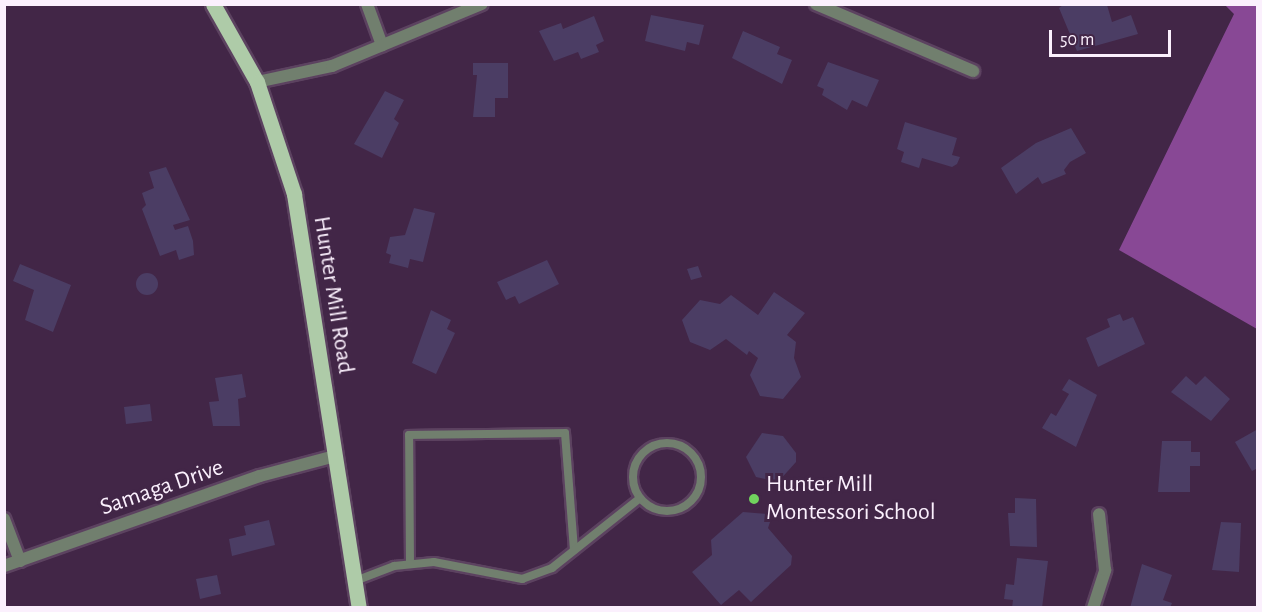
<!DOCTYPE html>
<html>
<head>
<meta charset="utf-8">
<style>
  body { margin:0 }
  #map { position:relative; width:1262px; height:612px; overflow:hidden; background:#422647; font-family:"Alegreya Sans",sans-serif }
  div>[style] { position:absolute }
  .forest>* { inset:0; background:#884895 }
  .building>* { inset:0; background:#4b3d64 }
  .round { border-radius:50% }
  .roads { filter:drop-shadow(2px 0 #5c4260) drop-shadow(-2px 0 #5c4260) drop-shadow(0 2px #5c4260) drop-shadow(0 -2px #5c4260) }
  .service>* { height:8px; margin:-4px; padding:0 4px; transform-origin:4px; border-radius:4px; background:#717f6e }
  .service>.ring { margin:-4px; padding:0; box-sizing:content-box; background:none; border:8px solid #717f6e; border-radius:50% }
  .minor>* { height:12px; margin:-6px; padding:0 6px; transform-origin:6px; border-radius:6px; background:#717f6e }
  .primary>* { height:15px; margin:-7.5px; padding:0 7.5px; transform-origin:7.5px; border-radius:7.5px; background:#aecba8 }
  .dots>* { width:16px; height:16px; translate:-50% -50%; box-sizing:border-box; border:3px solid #422647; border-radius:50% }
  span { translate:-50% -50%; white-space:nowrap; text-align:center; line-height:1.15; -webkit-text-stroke:6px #422647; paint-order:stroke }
  .street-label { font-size:24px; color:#fbf0fd }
  .poi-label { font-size:24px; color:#fbf0fd }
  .left { translate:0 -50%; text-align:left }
  .frame { position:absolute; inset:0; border:6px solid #fbf0fd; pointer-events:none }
  .scale { position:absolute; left:1049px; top:30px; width:122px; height:27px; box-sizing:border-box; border:3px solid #fbf0fd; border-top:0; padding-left:8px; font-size:18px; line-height:21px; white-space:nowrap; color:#fbf0fd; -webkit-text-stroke:4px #422647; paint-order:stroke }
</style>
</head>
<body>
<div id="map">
  <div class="forest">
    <i style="clip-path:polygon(1225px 5px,1257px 5px,1257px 329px,1119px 250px,1234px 14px)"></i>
  </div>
  <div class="building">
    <i style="clip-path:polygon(1063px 5px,1107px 5px,1112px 22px,1131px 15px,1138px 34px,1077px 51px,1059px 8px)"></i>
    <i style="clip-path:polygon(651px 15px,704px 25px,699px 45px,687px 42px,685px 51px,645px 41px)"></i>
    <i style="clip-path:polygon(594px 16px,604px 41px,596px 45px,599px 52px,581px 59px,578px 52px,554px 61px,539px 31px,561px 23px,563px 29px)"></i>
    <i style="clip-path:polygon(743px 31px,780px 47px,777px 54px,792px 60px,782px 84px,732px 58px)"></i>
    <i style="clip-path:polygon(828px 62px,879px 80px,867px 107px,852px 100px,847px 110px,822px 95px,824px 89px,817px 86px)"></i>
    <i style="clip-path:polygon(473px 63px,508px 63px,508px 98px,495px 98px,495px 117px,473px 117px,477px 75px,473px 75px)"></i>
    <i style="clip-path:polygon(385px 91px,404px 100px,394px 119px,399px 123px,382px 158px,354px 144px)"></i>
    <i style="clip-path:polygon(905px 122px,957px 138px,952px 155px,960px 157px,957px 164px,952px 167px,922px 158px,919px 168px,901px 162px,904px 152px,897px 149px)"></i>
    <i style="clip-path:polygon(1071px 128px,1086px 153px,1070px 162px,1064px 170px,1066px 174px,1042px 184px,1038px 177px,1016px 194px,1001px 168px,1036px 143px)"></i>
    <i style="clip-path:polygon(166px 167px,190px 220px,173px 225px,175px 230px,188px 226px,193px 241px,194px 255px,179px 260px,176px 250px,160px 256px,142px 209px,146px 205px,142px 193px,154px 188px,149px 172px)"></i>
    <i style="clip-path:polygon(414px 208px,435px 213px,423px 262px,410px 259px,408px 268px,389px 263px,391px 255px,386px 253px,390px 237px,405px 235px)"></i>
    <i style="clip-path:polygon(547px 260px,559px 284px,519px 304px,515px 296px,506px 300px,497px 282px)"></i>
    <i style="clip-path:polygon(20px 264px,71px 285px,53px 332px,25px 320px,34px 290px,13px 281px)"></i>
    <i style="clip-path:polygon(698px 266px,702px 277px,691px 280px,687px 269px)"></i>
    <i class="round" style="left:136px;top:273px;width:22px;height:22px"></i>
    <i style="clip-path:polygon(774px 292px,805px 313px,787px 335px,796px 342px,794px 358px,801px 377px,783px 399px,760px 396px,750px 375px,758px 358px,749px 351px,747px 355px,726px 339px,710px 350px,690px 342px,682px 320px,700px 300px,720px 304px,731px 295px,758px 315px)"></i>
    <i style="clip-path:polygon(431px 310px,451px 320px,447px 329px,455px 333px,436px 374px,412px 363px)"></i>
    <i style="clip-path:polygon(1120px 314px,1123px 321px,1133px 317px,1145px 344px,1098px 367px,1086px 338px,1110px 327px,1107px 319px)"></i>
    <i style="clip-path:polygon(242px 374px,246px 397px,238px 399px,240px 426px,213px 426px,209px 402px,219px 401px,215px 378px)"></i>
    <i style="clip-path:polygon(1186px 376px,1196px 385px,1205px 376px,1230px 399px,1211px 421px,1171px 392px)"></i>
    <i style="clip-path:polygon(1069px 379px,1097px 395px,1076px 447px,1042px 428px,1051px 413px,1056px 416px,1069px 394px,1062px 390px)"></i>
    <i style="clip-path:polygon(150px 404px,152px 421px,126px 424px,124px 407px)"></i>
    <i style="clip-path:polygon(1258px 429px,1258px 468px,1252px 471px,1235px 442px)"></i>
    <i style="clip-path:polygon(762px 433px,783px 436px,796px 453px,796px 462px,778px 482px,756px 477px,746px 457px)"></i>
    <i style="clip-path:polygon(1162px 441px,1191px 441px,1191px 452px,1200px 452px,1200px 466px,1190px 466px,1190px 492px,1158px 492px)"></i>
    <i style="clip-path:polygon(1015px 498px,1036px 499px,1037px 547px,1010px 546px,1008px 513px,1015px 513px)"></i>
    <i style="clip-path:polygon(743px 512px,767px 514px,771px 519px,768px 528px,792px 556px,791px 565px,751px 602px,739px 590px,721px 605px,692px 572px,712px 555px,711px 540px)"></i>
    <i style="clip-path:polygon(269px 520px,275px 545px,232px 556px,229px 539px,246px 535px,244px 526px)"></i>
    <i style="clip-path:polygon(1221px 522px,1241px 523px,1239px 572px,1212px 570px)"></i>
    <i style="clip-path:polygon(1017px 558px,1048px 561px,1042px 608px,1012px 608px,1013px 600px,1004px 599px,1006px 584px,1014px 585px)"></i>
    <i style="clip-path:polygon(1142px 564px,1172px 575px,1163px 600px,1172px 603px,1170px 608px,1130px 608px)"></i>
    <i style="clip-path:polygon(217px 575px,221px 594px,200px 599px,196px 579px)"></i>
  </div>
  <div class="roads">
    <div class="service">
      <i class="ring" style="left:633px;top:443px;width:60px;height:60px"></i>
      <i style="left:410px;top:564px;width:129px;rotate:-90.4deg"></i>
      <i style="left:409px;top:435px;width:156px;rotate:-0.7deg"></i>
      <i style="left:565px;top:433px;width:117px;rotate:85.6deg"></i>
      <i style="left:355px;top:581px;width:42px;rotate:-21deg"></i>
      <i style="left:394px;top:566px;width:40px;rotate:-5.7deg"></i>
      <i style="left:434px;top:562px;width:90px;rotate:10.9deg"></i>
      <i style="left:522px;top:579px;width:32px;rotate:-20deg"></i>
      <i style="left:552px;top:568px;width:112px;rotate:-38.5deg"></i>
    </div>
    <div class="minor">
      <i style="left:367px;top:4px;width:44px;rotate:69.9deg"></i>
      <i style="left:816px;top:4px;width:171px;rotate:23.1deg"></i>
      <i style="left:257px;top:82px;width:77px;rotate:-12deg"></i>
      <i style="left:332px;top:66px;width:162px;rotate:-22.5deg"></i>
      <i style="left:4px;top:519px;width:45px;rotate:69.1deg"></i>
      <i style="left:4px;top:566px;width:271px;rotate:-19.4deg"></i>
      <i style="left:260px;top:476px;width:78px;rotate:-14.9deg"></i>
      <i style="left:1093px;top:608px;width:40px;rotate:-72deg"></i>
      <i style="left:1105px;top:570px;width:56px;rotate:-96.1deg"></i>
    </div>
    <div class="primary">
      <i style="left:213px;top:4px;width:90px;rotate:60.6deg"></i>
      <i style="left:257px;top:82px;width:118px;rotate:71.7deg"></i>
      <i style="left:294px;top:194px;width:419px;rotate:81.1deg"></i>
    </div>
  </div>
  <div class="dots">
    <i style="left:754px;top:499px;background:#71d35e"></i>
  </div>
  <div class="street-label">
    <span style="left:333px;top:295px;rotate:81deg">Hunter Mill Road</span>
    <span style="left:162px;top:488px;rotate:-19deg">Samaga Drive</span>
  </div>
  <div class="poi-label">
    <span class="left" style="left:766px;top:499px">Hunter Mill<br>Montessori School</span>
  </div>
  <div class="frame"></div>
  <div class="scale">50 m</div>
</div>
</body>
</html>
